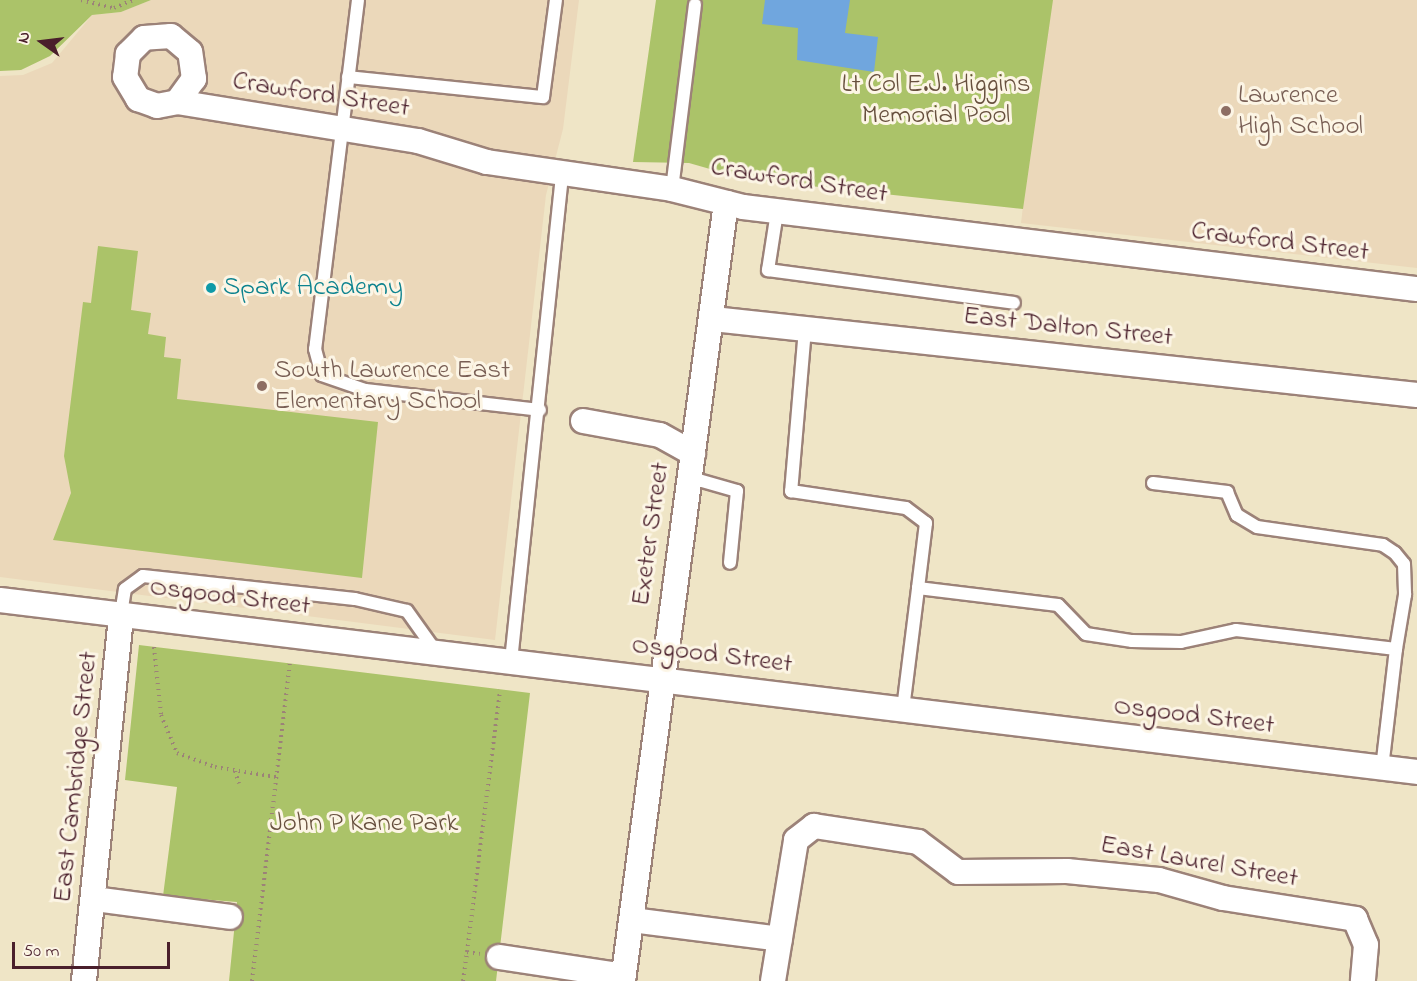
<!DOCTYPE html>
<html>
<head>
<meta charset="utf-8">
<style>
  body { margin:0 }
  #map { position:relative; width:1417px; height:981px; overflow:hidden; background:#efe5c6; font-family:"Indie Flower",sans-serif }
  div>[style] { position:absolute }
  .built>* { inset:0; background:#ebd8ba }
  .green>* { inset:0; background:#abc369 }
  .water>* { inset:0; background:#70a6de }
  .path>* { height:4px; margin-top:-2px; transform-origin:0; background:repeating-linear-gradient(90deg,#9c8278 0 1.5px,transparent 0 6px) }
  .roads { filter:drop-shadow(2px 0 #9c8278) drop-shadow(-2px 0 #9c8278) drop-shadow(0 2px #9c8278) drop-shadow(0 -2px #9c8278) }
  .service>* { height:12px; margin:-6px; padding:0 6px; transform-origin:6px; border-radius:6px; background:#fff }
  .minor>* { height:24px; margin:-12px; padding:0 12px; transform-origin:12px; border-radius:12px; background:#fff }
  .dots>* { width:16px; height:16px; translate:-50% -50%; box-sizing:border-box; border:3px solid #fcf5e5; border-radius:50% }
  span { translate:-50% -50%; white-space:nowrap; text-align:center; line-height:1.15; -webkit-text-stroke:6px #fcf5e5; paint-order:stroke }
  .park-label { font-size:27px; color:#67503e }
  .street-label { font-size:27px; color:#4a1f2b }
  .education-label { font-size:27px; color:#785e54 }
  .left { translate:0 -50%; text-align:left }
  .culture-label { font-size:27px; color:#0d838f }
  .north { position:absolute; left:12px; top:12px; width:60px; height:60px; -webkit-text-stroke:4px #fcf5e5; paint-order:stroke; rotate:284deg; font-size:16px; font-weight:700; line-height:24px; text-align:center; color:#4a1f2b }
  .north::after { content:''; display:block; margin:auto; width:21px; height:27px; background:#4a1f2b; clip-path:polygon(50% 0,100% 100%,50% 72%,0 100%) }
  .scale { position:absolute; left:12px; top:942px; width:158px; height:27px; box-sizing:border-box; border:3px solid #4a1f2b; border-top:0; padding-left:8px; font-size:18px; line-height:21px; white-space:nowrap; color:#4a1f2b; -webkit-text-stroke:4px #fcf5e5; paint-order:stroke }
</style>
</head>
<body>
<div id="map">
  <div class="built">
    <i style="clip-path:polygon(151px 0,579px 0,563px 129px,546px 195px,495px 640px,0 577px,0 76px,23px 75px,52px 63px,92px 15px,121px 12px)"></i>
    <i style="clip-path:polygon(1048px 0,1417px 0,1417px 268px,1021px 223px)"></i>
  </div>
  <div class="green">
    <i style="clip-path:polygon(0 0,151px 0,121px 12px,92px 15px,50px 56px,21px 70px,0 71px)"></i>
    <i style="clip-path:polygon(656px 0,1053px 0,1023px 209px,745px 179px,689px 163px,633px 162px)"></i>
    <i style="clip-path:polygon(98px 246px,138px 251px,131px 310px,151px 313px,148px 334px,166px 337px,164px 357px,181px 359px,177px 399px,378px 422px,362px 578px,53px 540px,71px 493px,64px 456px,83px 302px,91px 303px)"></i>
    <i style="clip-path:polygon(139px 645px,530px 693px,496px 981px,229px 981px,237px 902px,163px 896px,177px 787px,125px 780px)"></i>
  </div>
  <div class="water">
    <i style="clip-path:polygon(765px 0,850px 0,845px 33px,878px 37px,874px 72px,797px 60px,798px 28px,762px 24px)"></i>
  </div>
  <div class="path">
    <i style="left:81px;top:0;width:34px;rotate:14deg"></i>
    <i style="left:114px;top:8px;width:21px;rotate:-23deg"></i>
    <i style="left:154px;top:647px;width:68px;rotate:84.1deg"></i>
    <i style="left:161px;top:715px;width:41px;rotate:67.2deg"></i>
    <i style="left:177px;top:753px;width:40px;rotate:20.2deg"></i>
    <i style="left:215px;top:767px;width:62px;rotate:9.3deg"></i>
    <i style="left:235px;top:771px;width:13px;rotate:72deg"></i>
    <i style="left:467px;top:952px;width:264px;rotate:-82.8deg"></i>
    <i style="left:252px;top:981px;width:322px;rotate:-83.2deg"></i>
    <i style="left:463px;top:981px;width:29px;rotate:-82deg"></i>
    <i style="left:467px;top:952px;width:13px;rotate:9deg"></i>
  </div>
  <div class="roads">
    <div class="service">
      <i style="left:358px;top:0;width:352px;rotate:97deg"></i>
      <i style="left:315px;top:349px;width:27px;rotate:75deg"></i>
      <i style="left:322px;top:375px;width:46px;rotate:19.2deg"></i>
      <i style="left:365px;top:390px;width:176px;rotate:6.5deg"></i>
      <i style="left:348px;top:77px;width:196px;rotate:5.9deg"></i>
      <i style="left:543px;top:97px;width:98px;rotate:-82.4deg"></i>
      <i style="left:672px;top:189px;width:186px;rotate:-82.9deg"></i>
      <i style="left:777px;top:212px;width:59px;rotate:98.8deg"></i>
      <i style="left:768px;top:270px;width:248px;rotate:7.6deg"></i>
      <i style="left:805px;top:329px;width:163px;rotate:94.9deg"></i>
      <i style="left:791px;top:491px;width:116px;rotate:8.4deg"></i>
      <i style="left:906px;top:508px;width:25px;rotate:37deg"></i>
      <i style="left:926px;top:523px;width:65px;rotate:97deg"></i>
      <i style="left:918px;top:588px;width:141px;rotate:6.9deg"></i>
      <i style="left:1058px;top:605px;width:40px;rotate:46deg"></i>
      <i style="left:1086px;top:634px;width:47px;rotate:8.7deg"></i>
      <i style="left:1132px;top:641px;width:49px;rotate:1.2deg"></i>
      <i style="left:1181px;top:642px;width:56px;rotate:-12.3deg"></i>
      <i style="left:1236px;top:630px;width:161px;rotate:6.8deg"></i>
      <i style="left:1396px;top:649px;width:121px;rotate:96.7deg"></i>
      <i style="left:688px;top:477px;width:51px;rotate:15.9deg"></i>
      <i style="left:737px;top:491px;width:72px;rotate:95.6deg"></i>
      <i style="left:1153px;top:483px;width:75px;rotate:6.9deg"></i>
      <i style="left:1227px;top:492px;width:25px;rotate:67deg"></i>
      <i style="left:1237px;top:515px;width:23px;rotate:31deg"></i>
      <i style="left:1257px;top:527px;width:127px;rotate:8.1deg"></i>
      <i style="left:1383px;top:545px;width:14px;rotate:34deg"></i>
      <i style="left:1395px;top:553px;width:14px;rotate:51deg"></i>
      <i style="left:1404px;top:564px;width:31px;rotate:88deg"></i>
      <i style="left:1405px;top:595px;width:55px;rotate:99.5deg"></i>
      <i style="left:121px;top:614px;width:25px;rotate:-81deg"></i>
      <i style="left:125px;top:589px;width:22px;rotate:-36deg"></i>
      <i style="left:143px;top:576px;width:213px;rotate:6.2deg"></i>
      <i style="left:355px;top:599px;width:53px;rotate:13deg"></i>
      <i style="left:407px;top:611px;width:52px;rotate:54.5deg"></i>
      <i style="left:511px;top:661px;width:487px;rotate:-84deg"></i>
      <i style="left:903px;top:709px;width:122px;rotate:-82.9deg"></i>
    </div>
    <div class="minor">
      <i style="left:177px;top:102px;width:29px;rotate:-54deg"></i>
      <i style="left:194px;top:79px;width:27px;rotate:-98deg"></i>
      <i style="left:190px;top:52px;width:25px;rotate:-140deg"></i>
      <i style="left:171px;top:36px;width:27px;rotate:176deg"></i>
      <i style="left:144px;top:38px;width:23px;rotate:135deg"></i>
      <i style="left:128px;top:54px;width:23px;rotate:97deg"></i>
      <i style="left:125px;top:77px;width:26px;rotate:59deg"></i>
      <i style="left:138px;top:99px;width:20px;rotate:20deg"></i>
      <i style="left:157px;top:106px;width:20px;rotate:-11deg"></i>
      <i style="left:177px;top:102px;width:244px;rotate:9.2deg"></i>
      <i style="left:418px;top:141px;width:72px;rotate:16.9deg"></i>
      <i style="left:487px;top:162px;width:187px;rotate:8.3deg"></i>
      <i style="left:672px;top:189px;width:73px;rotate:14.2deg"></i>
      <i style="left:743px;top:207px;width:679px;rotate:6.94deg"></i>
      <i style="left:713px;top:319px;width:708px;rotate:6.16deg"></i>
      <i style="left:583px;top:421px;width:78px;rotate:10.3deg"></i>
      <i style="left:660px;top:435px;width:38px;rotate:29deg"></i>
      <i style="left:0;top:600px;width:1427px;rotate:6.92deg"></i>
      <i style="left:94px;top:899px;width:137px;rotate:7.5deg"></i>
      <i style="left:632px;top:920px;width:149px;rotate:7.3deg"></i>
      <i style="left:499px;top:957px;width:126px;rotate:8.6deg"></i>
      <i style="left:84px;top:981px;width:369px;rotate:-84.2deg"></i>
      <i style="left:623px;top:981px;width:785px;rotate:-82.46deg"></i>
      <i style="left:773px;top:981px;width:143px;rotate:-80.7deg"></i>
      <i style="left:796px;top:840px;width:23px;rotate:-38deg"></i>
      <i style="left:814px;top:826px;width:105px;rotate:8.7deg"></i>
      <i style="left:918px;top:842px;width:50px;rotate:36.9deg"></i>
      <i style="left:958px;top:872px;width:109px;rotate:-0.5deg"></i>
      <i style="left:1067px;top:871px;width:92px;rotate:5.6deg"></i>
      <i style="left:1159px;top:880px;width:66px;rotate:15.7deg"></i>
      <i style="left:1223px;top:898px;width:134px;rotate:9deg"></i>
      <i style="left:1355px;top:919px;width:28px;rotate:67deg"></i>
      <i style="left:1366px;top:945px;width:36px;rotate:95deg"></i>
    </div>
  </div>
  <div class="dots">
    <i style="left:1226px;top:111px;background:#8d6e63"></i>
    <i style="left:211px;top:288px;background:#0f9aa8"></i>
    <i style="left:262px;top:386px;background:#8d6e63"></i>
  </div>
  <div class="park-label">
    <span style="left:936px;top:100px">Lt Col E.J. Higgins<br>Memorial Pool</span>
    <span style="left:364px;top:824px">John P Kane Park</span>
  </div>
  <div class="street-label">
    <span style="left:321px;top:95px;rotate:9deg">Crawford Street</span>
    <span style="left:799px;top:181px;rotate:9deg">Crawford Street</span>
    <span style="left:1280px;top:242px;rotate:7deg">Crawford Street</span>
    <span style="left:1068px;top:327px;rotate:6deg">East Dalton Street</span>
    <span style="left:651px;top:534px;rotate:-82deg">Exeter Street</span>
    <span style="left:230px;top:597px;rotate:7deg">Osgood Street</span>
    <span style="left:712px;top:655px;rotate:7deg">Osgood Street</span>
    <span style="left:1194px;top:716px;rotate:7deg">Osgood Street</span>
    <span style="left:76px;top:777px;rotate:-84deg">East Cambridge Street</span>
    <span style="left:1199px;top:862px;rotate:10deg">East Laurel Street</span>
  </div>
  <div class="education-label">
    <span class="left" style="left:1238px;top:111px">Lawrence<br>High School</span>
    <span class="left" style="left:274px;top:386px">South Lawrence East<br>Elementary School</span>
  </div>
  <div class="culture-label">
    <span class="left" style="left:223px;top:288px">Spark Academy</span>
  </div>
  <div class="north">N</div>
  <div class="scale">50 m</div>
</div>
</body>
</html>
